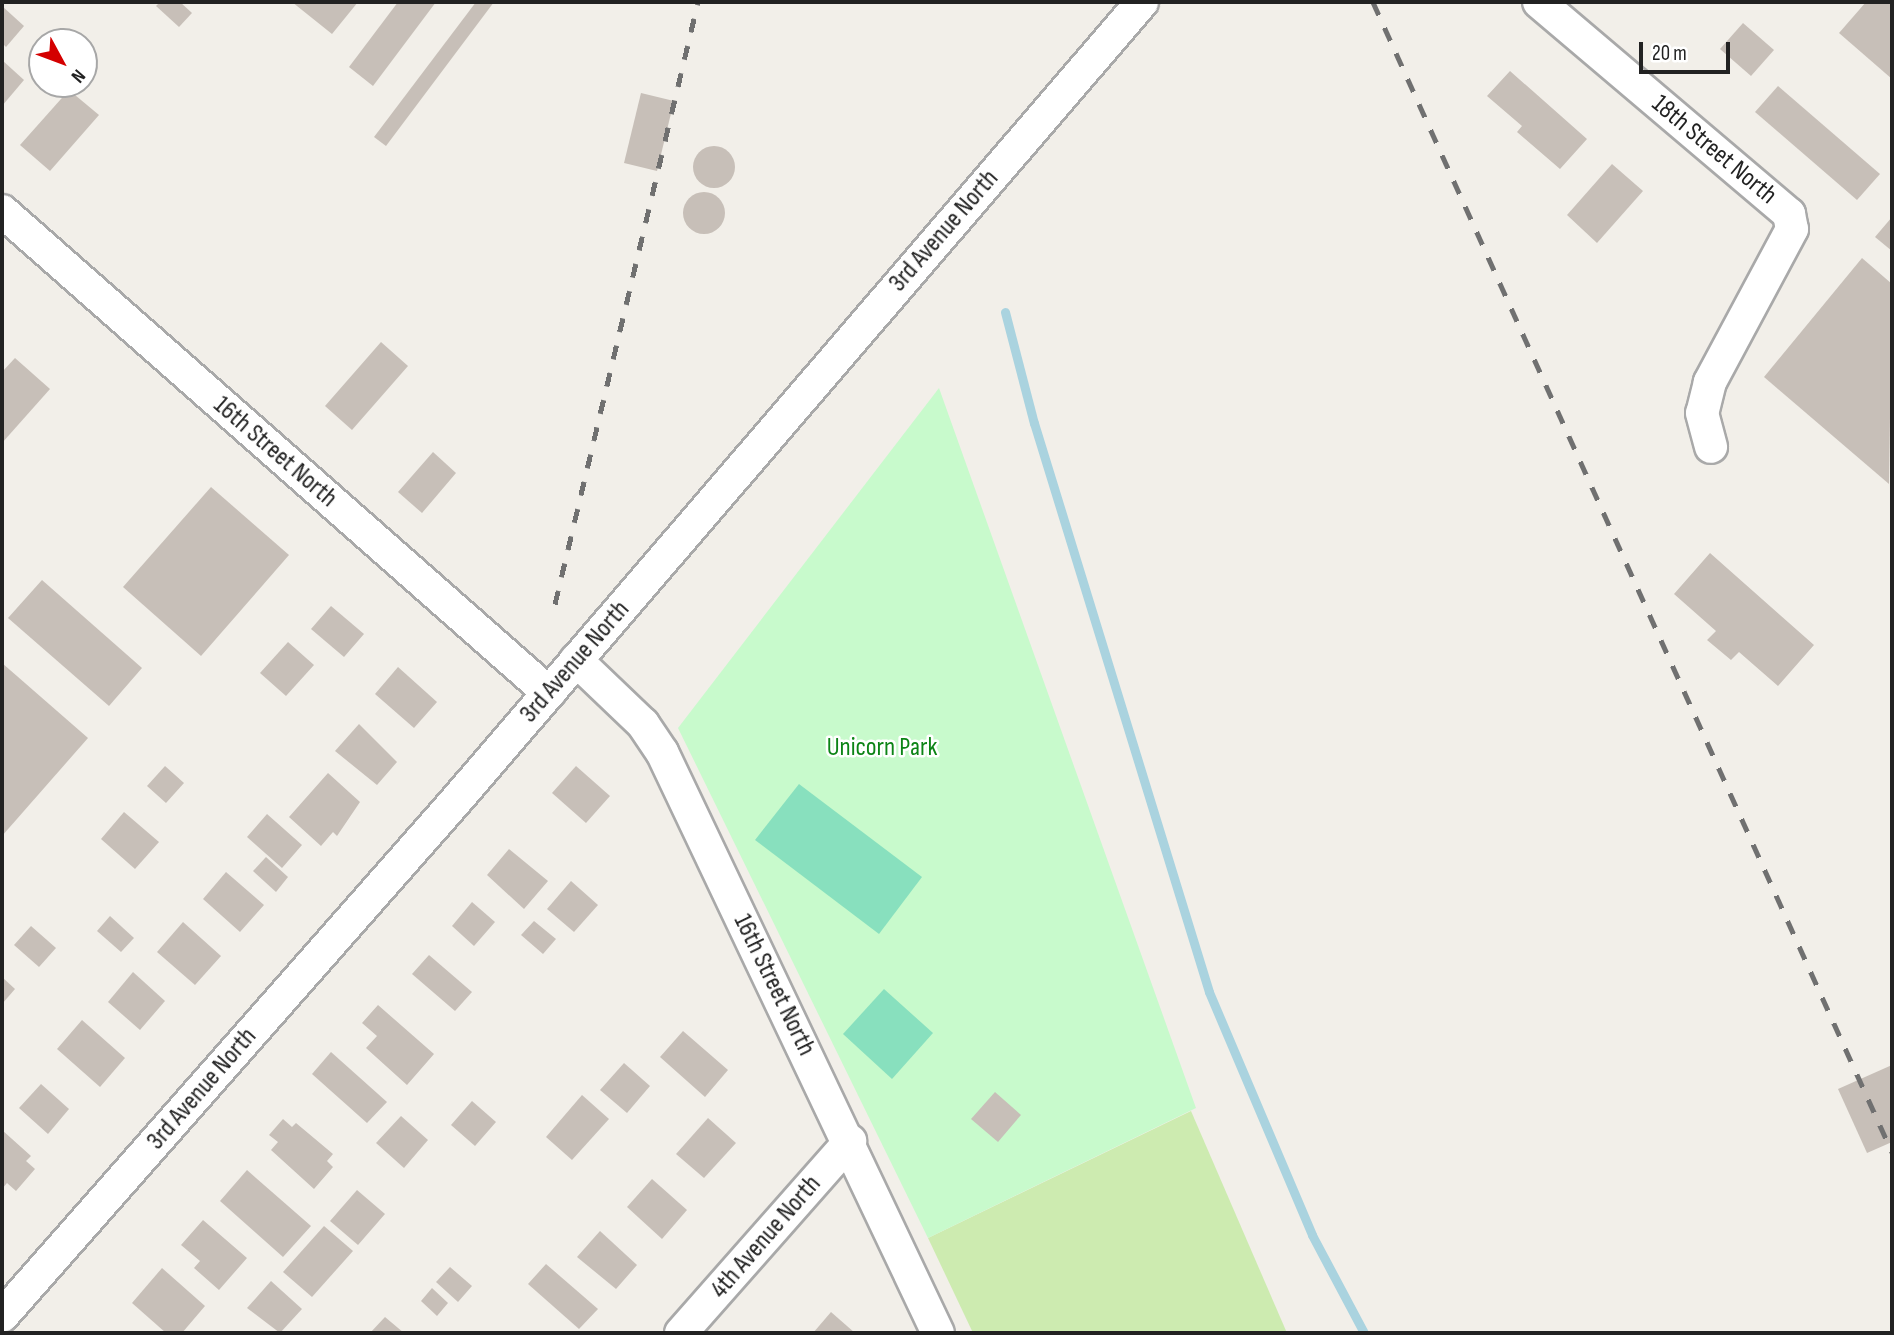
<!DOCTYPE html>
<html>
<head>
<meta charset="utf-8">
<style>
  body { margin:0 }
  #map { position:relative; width:1894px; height:1335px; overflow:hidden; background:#f2efe9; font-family:"Sofia Sans Condensed",sans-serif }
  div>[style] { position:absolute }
  .grass>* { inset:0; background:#cdebb0 }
  .park>* { inset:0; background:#c8facc }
  .pitch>* { inset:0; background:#88e0be }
  .stream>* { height:9px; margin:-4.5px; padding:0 4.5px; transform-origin:4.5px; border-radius:4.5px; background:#aad3df }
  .building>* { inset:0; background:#c7bfb8 }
  .round { border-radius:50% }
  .roads { filter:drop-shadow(2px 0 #a9a9a9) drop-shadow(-2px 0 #a9a9a9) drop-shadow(0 2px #a9a9a9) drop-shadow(0 -2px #a9a9a9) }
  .street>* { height:32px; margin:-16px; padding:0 16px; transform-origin:16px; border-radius:16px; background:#fff }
  .rail>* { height:5px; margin-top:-2.5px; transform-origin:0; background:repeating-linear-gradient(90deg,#707070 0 14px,transparent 0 28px) }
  span { translate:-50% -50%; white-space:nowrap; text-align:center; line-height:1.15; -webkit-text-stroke:5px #fff; paint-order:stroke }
  .street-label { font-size:26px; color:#222 }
  .park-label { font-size:26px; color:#0c8416 }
  .frame { position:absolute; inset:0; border:4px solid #222; pointer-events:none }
  .north { position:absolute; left:28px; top:28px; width:70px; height:70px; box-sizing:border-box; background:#fff; border:2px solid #a7a7a7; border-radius:50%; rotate:131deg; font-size:19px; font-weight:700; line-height:28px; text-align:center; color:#222 }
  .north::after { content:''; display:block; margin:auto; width:24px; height:32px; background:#d40000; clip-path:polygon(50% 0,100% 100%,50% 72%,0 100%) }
  .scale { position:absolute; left:1639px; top:42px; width:91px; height:32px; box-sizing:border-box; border:4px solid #222; border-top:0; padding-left:9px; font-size:21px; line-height:24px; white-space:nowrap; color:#222; -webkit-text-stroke:5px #fff; paint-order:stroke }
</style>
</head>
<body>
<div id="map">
  <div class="grass">
    <i style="clip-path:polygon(1191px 1111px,1287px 1333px,973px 1333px,928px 1238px)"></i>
  </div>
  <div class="park">
    <i style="clip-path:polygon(939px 388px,1196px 1108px,928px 1238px,678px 728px)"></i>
  </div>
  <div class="pitch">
    <i style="clip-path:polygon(799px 784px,922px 877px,879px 934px,755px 840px)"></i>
    <i style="clip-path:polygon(884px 989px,933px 1033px,892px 1079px,843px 1034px)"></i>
  </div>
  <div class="stream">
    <i style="left:1005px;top:312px;width:115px;rotate:75.4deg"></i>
    <i style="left:1034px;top:423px;width:595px;rotate:72.9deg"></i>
    <i style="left:1209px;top:992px;width:264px;rotate:67deg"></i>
    <i style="left:1312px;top:1235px;width:111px;rotate:62deg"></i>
  </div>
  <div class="building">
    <i style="clip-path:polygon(160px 2px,180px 2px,192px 13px,179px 27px,156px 6px)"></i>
    <i style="clip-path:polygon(292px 2px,358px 2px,332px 34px)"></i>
    <i style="clip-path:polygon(398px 2px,436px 2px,373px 86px,349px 67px)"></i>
    <i style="clip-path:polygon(476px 2px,494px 2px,386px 146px,374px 137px)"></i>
    <i style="clip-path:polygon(1866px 2px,1892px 3px,1892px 79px,1839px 33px)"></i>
    <i style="clip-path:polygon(2px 6px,24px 26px,6px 47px,2px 43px)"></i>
    <i style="clip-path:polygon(1743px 23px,1774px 50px,1751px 76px,1720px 49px)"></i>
    <i style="clip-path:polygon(2px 60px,24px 80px,2px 106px)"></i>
    <i style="clip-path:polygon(1510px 71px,1587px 139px,1560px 169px,1517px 132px,1522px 126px,1487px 96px)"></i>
    <i style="clip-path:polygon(1778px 86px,1880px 174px,1857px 200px,1755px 112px)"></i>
    <i style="clip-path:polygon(69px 90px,99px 115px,50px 171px,20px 145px)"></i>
    <i style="clip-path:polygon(641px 93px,674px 101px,657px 171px,624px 163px)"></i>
    <i class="round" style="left:693px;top:146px;width:42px;height:42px"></i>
    <i style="clip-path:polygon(1612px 164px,1643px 191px,1597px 243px,1567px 215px)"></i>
    <i class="round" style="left:683px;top:192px;width:42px;height:42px"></i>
    <i style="clip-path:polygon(1892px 217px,1892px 251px,1875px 237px)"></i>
    <i style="clip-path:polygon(1862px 258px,1892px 284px,1889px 484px,1764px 377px)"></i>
    <i style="clip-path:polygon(381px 342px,408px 366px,352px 430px,325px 406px)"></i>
    <i style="clip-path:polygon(15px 358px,50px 389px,2px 443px,2px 372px)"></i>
    <i style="clip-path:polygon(433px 452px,456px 473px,422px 513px,398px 492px)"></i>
    <i style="clip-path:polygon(211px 487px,289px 555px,201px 656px,123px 587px)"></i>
    <i style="clip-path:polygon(1710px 553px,1814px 645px,1778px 686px,1739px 652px,1731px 660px,1707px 640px,1716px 631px,1674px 594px)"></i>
    <i style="clip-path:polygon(42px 580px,142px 668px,109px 706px,8px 618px)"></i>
    <i style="clip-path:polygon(331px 606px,364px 634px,344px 657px,311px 629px)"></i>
    <i style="clip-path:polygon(288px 642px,314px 665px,286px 696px,260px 673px)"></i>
    <i style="clip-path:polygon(2px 663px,88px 738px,2px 836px)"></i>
    <i style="clip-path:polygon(398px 667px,437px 702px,414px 728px,375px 694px)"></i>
    <i style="clip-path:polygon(359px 724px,397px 762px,377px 785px,335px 751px)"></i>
    <i style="clip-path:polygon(165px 766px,184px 783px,166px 803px,147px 786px)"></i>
    <i style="clip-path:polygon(576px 766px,610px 796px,586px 823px,552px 793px)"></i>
    <i style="clip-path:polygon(328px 773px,360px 802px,337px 836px,333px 832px,321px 846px,289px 817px)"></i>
    <i style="clip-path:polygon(124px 812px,159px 842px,135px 869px,101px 839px)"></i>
    <i style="clip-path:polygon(267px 814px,302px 845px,282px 868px,247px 837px)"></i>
    <i style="clip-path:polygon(509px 849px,548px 881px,524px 909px,487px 875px)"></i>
    <i style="clip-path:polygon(266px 857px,288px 877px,276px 892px,253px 871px)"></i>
    <i style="clip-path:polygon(226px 872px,264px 905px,240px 932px,203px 899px)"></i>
    <i style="clip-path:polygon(571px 881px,598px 905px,574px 932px,547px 909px)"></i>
    <i style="clip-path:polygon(472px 902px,495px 922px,474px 946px,452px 926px)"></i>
    <i style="clip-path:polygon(110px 916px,134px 938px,121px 952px,97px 931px)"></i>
    <i style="clip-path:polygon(534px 921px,556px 939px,543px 954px,521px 935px)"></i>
    <i style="clip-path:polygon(183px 922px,221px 956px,195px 985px,157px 952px)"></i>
    <i style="clip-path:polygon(31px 926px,56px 948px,39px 967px,14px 945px)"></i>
    <i style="clip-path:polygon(429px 955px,472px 992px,455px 1011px,412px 974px)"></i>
    <i style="clip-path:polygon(133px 972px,165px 1001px,140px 1030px,108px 1002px)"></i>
    <i style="clip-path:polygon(2px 977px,15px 989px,2px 1004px)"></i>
    <i style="clip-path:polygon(378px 1005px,434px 1054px,407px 1085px,366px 1048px,377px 1036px,362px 1023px)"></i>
    <i style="clip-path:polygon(82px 1020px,125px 1058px,100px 1087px,57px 1049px)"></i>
    <i style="clip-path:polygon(683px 1031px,728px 1070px,705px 1097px,660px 1057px)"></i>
    <i style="clip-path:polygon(331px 1052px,387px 1102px,367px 1123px,312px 1074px)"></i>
    <i style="clip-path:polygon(624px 1063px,650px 1086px,627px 1113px,600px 1090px)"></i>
    <i style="clip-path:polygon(1892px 1065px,1892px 1142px,1867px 1153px,1838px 1089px)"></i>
    <i style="clip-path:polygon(41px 1084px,69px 1109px,48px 1134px,19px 1108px)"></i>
    <i style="clip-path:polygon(995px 1092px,1021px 1115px,998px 1142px,971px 1119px)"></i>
    <i style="clip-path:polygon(582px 1095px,609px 1119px,572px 1160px,546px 1137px)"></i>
    <i style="clip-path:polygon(472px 1101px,496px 1122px,475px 1146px,451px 1125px)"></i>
    <i style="clip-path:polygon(401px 1116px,428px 1140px,404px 1168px,376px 1143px)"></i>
    <i style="clip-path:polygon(708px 1118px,736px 1143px,704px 1178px,676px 1154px)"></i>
    <i style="clip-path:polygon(283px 1119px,292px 1127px,296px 1123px,333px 1154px,327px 1161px,333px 1167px,314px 1189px,271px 1150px,278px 1142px,269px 1135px)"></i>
    <i style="clip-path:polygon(2px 1130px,31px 1156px,26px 1161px,35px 1169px,16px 1191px,7px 1183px,2px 1189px)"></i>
    <i style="clip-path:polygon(247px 1170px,311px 1226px,283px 1257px,220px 1201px)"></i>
    <i style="clip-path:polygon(652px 1179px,687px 1210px,662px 1239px,627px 1207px)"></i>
    <i style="clip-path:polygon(357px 1190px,385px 1214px,358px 1245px,330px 1221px)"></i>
    <i style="clip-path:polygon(203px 1220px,247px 1258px,219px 1290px,194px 1268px,200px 1261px,181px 1245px)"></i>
    <i style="clip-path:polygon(324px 1226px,353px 1251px,312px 1297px,283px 1272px)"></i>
    <i style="clip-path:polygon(600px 1231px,637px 1265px,616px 1289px,577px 1257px)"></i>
    <i style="clip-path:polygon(546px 1264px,598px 1309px,579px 1329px,528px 1284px)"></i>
    <i style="clip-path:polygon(450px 1267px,472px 1286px,458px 1302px,436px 1282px)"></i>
    <i style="clip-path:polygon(162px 1268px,205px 1306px,182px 1333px,166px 1333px,132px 1303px)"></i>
    <i style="clip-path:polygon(271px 1281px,302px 1309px,280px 1333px,247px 1308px)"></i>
    <i style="clip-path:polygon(432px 1288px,448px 1303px,437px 1316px,421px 1301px)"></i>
    <i style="clip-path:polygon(831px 1312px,855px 1333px,813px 1333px)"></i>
    <i style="clip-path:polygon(385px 1317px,404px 1333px,370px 1333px)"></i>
  </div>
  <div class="roads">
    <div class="street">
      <i style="left:1539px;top:2px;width:328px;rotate:40.3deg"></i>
      <i style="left:1789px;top:214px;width:15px;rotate:79deg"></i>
      <i style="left:1792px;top:229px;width:174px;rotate:118.2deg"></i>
      <i style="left:1710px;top:382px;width:32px;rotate:104deg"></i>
      <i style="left:1702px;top:413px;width:35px;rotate:75deg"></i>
      <i style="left:2px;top:211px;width:729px;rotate:41.39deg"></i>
      <i style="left:576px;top:660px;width:93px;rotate:43.7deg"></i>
      <i style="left:643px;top:724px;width:34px;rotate:56deg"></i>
      <i style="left:662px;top:752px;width:643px;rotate:64.59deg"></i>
      <i style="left:2px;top:1316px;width:684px;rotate:-48.62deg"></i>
      <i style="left:454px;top:803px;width:1056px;rotate:-49.34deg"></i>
      <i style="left:681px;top:1333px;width:256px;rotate:-48.6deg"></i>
    </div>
  </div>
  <div class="rail">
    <i style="left:1373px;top:2px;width:1262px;rotate:65.71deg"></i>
    <i style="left:555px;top:604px;width:619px;rotate:-76.64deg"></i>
  </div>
  <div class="street-label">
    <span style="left:1714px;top:150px;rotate:40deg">18th Street North</span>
    <span style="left:944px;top:231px;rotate:-49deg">3rd Avenue North</span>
    <span style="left:275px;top:452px;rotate:41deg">16th Street North</span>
    <span style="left:575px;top:662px;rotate:-49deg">3rd Avenue North</span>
    <span style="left:774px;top:985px;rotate:64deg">16th Street North</span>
    <span style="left:202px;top:1089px;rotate:-49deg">3rd Avenue North</span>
    <span style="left:766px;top:1237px;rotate:-49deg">4th Avenue North</span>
  </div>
  <div class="park-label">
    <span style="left:882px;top:748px">Unicorn Park</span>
  </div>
  <div class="frame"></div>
  <div class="north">N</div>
  <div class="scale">20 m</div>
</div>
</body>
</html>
